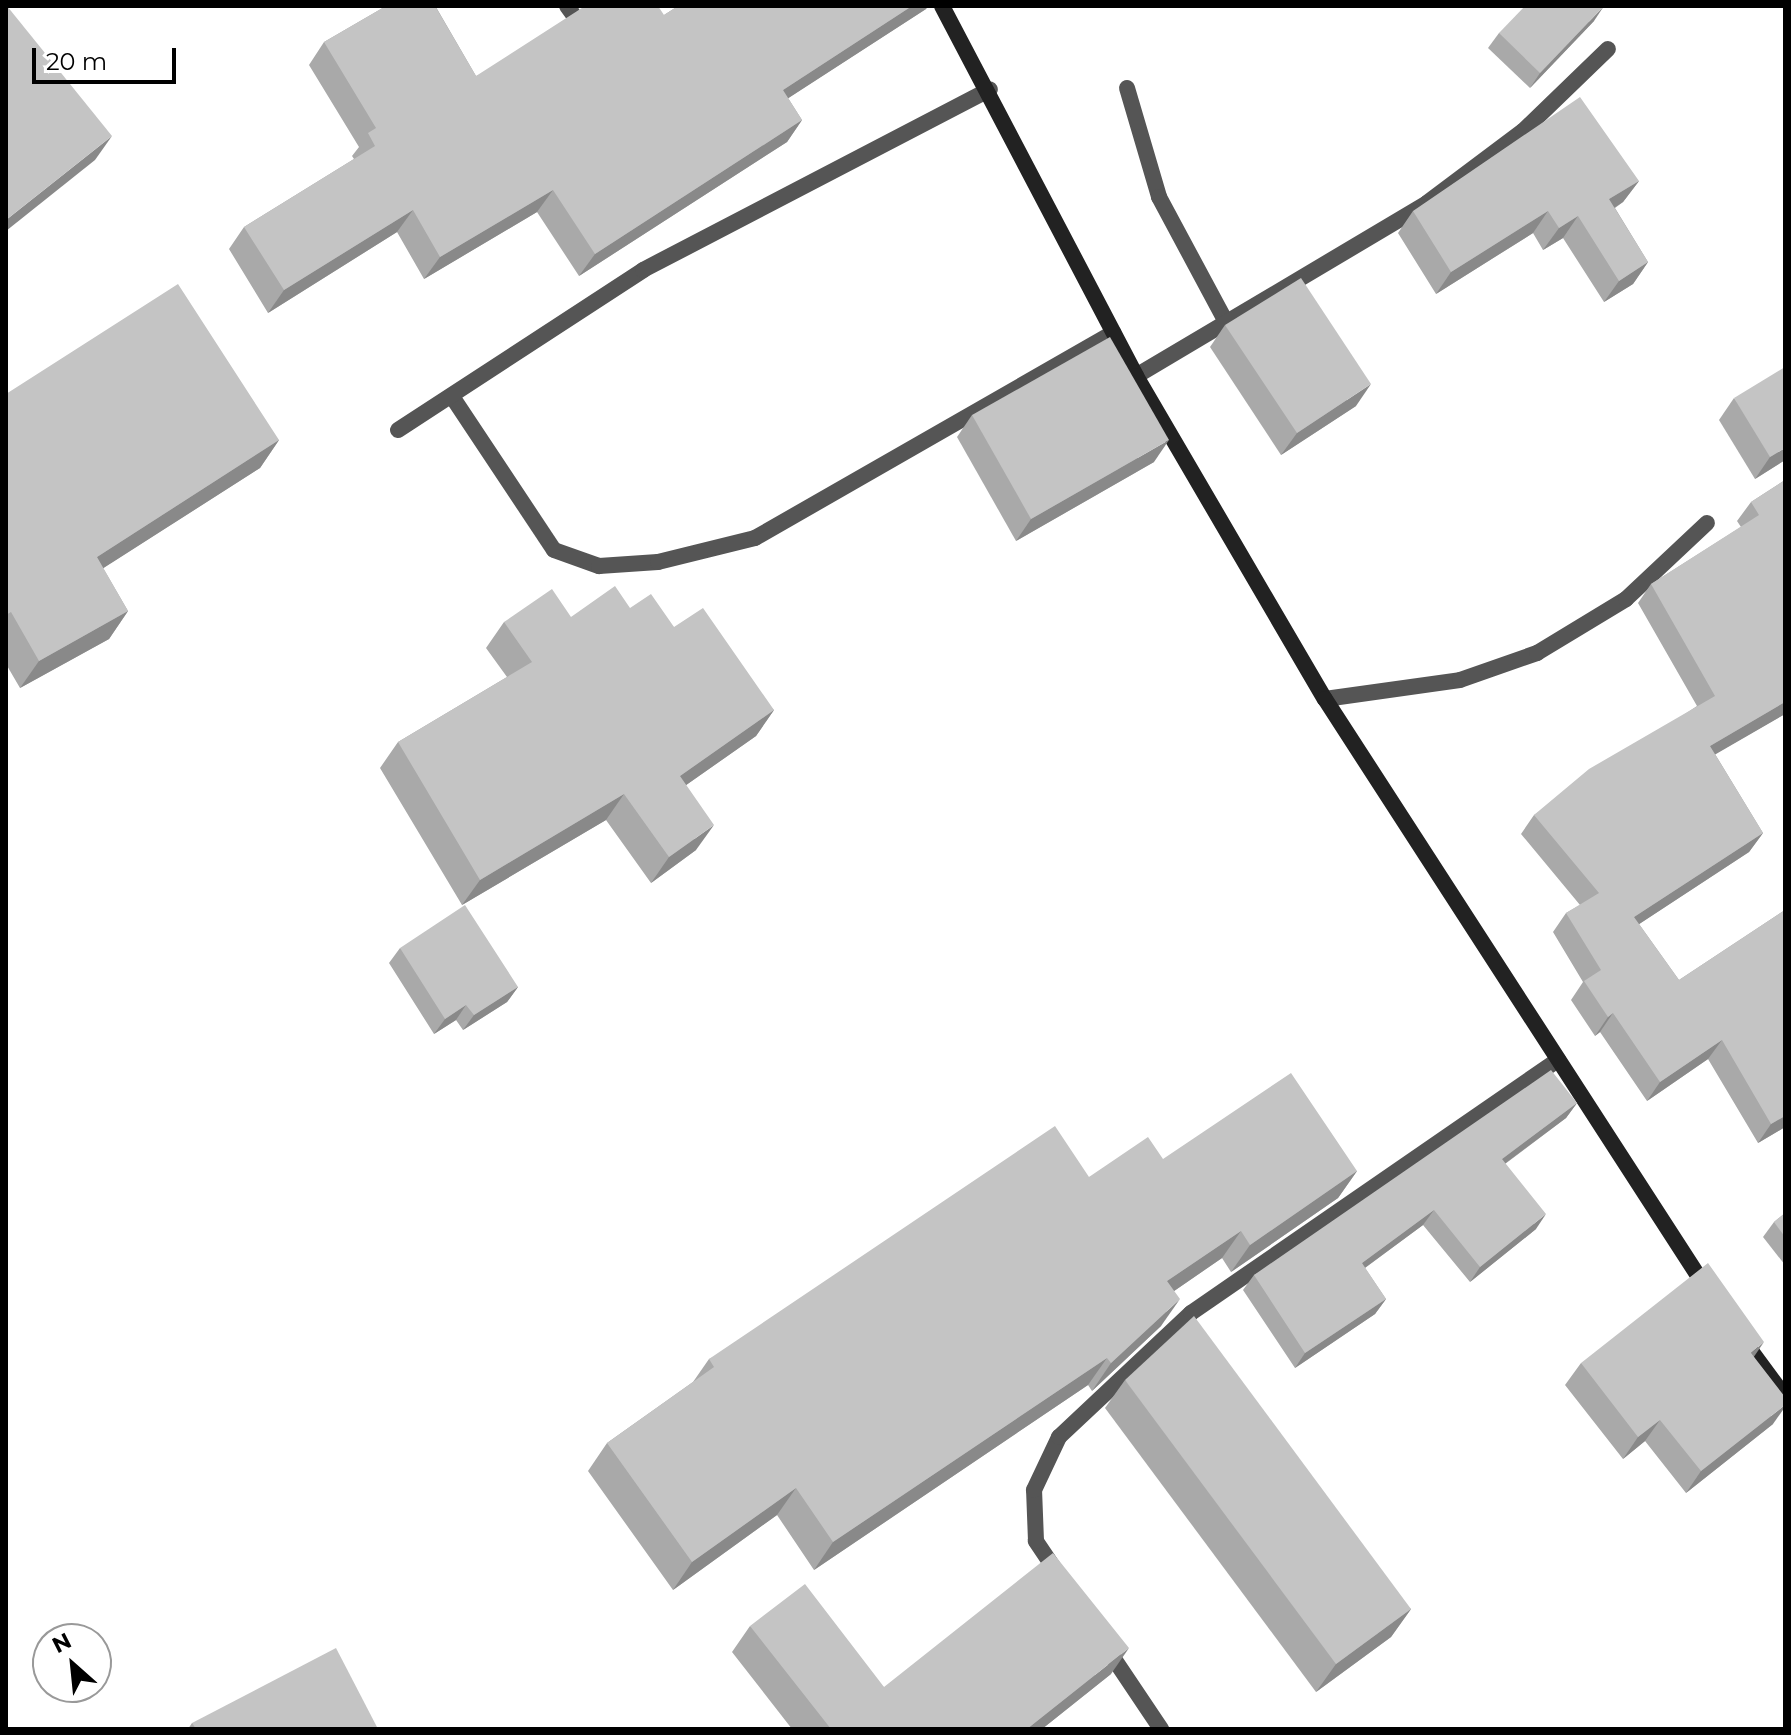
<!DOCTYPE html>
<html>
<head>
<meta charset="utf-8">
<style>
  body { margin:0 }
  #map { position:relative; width:1791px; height:1735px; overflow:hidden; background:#fff; font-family:Montserrat,sans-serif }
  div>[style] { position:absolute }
  .lane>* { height:16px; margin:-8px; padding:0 8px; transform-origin:8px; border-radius:8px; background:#555 }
  .street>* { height:16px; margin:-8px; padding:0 8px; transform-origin:8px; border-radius:8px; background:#555 }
  .secondary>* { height:16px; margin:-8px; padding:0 8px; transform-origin:8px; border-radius:8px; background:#222 }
  .wall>* { inset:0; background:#a9a9a9 }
  .shaded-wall>* { inset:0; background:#898989 }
  .building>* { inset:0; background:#c4c4c4 }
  span { translate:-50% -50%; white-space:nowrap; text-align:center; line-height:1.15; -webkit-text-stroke:6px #fff; paint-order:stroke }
  .frame { position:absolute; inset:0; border:8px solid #000; pointer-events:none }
  .north { position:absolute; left:32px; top:1623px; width:80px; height:80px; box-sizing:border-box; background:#fff; border:2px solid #999; border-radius:50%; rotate:333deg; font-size:22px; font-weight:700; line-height:32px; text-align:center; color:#000 }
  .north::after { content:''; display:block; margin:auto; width:28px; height:36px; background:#000; clip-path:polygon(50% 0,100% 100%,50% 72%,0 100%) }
  .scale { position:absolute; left:32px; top:48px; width:144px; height:36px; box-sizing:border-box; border:4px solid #000; border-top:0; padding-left:10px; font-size:24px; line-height:28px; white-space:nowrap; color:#000; -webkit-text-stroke:6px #fff; paint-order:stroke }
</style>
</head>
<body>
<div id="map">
  <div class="lane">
    <i style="left:1127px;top:88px;width:114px;rotate:73.6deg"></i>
    <i style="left:1159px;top:197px;width:142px;rotate:61.8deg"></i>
    <i style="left:453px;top:398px;width:182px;rotate:56.4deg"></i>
    <i style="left:554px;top:550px;width:48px;rotate:19.6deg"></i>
    <i style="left:599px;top:566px;width:59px;rotate:-3.9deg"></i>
    <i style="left:658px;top:562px;width:100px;rotate:-13.9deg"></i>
    <i style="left:755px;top:538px;width:413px;rotate:-29.8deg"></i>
    <i style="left:398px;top:430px;width:293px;rotate:-33.1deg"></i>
    <i style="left:643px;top:270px;width:391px;rotate:-27.5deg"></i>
    <i style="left:1058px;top:1574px;width:40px;rotate:-124deg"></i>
    <i style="left:1036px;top:1541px;width:51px;rotate:-92.2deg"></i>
    <i style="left:1034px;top:1490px;width:59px;rotate:-64.7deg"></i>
    <i style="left:1059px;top:1437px;width:181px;rotate:-43.2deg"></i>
    <i style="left:1191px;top:1313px;width:446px;rotate:-34.6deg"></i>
    <i style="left:1106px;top:1647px;width:99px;rotate:56.1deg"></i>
  </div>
  <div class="street">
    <i style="left:567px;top:6px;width:9px;rotate:54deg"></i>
    <i style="left:1136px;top:376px;width:339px;rotate:-30.7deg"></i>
    <i style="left:1427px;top:203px;width:120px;rotate:-36.9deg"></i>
    <i style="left:1523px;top:131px;width:118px;rotate:-44deg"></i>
    <i style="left:1325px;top:699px;width:136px;rotate:-8deg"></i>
    <i style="left:1460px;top:680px;width:82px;rotate:-19.3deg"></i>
    <i style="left:1537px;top:653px;width:104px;rotate:-31.2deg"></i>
    <i style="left:1626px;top:599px;width:111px;rotate:-43.2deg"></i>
  </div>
  <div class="secondary">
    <i style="left:942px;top:6px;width:418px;rotate:62.3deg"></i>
    <i style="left:1136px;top:376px;width:374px;rotate:59.7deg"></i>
    <i style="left:1325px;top:699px;width:701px;rotate:57.1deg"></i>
    <i style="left:1743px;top:1340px;width:71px;rotate:53.6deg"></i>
  </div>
  <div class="wall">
    <i style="clip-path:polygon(386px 6px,438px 6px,436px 7px,476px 76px,664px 15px,678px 6px,928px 6px,926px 9px,788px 98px,802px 120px,787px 142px,579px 276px,537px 212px,424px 279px,397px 232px,268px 313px,229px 249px,244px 227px,354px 159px,352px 156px,359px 147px,309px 65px,324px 42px)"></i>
    <i style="clip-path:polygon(1594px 21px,1530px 88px,1488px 48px,1499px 33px)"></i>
    <i style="clip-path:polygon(1639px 181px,1623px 202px,1615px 208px,1648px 262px,1633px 284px,1604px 302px,1563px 238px,1543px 250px,1533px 233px,1436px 294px,1398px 233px,1413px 211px)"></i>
    <i style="clip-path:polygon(1225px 325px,1356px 406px,1281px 455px,1210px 347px)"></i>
    <i style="clip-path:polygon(6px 394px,279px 440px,260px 468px,103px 568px,128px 611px,109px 639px,20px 688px,6px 664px)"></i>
    <i style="clip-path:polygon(1734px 398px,1785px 460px,1755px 479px,1719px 420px)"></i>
    <i style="clip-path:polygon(972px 415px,1154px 462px,1016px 541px,957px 437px)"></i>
    <i style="clip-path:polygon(1785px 480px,1785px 714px,1715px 754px,1763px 833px,1749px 852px,1639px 924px,1679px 980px,1785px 910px,1785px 1127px,1758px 1143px,1708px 1059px,1647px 1101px,1600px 1032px,1595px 1036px,1571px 1000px,1583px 982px,1553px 932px,1566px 913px,1580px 905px,1521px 834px,1534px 815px,1697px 706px,1638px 603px,1651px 584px,1741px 527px,1737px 521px,1751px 502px)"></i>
    <i style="clip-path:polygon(630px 608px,674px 627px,774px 710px,756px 736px,686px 785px,696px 850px,651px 883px,606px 820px,462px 905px,380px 768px,398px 742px,507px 677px,486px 648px,504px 622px,571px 617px)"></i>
    <i style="clip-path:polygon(400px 948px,518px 987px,507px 1002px,463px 1030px,456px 1020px,434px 1034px,389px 963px)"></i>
    <i style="clip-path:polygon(1577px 1103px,1566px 1118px,1505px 1164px,1536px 1229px,1470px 1282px,1423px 1225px,1365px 1268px,1386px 1299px,1375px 1314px,1295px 1368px,1243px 1290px,1254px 1275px)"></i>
    <i style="clip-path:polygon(1163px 1159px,1357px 1171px,1338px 1198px,1231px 1272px,1222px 1258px,1174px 1291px,1161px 1326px,1092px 1391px,1088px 1385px,814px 1570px,777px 1515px,673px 1590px,588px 1471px,607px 1443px,693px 1382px,709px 1359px,1089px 1177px)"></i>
    <i style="clip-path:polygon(1785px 1213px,1785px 1265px,1763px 1237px,1774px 1222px)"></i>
    <i style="clip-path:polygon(1754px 1357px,1773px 1424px,1686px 1493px,1645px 1441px,1623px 1459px,1565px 1385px,1581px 1363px)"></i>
    <i style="clip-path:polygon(1125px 1380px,1411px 1609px,1391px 1637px,1316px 1692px,1105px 1408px)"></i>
    <i style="clip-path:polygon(750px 1626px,884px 1687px,1111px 1674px,1042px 1729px,792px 1729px,732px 1652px)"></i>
    <i style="clip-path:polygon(192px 1723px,378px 1729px,188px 1729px)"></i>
  </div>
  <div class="shaded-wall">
    <i style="clip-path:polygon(912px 6px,928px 6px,926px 9px,767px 112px,783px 90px)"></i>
    <i style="clip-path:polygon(1604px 6px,1594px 21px,1530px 88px,1540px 73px)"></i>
    <i style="clip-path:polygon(802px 120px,787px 142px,579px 276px,595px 254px)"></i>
    <i style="clip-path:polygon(112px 136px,95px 160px,6px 231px,6px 220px)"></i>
    <i style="clip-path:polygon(1639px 181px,1623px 202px,1594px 221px,1609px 199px)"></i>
    <i style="clip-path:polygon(553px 190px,537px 212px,424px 279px,440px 257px)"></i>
    <i style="clip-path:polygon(413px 210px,397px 232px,268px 313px,284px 290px)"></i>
    <i style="clip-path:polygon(1548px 211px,1533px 233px,1436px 294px,1451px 272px)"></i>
    <i style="clip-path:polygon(1578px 216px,1563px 238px,1543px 250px,1559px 228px)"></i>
    <i style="clip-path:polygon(1648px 262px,1633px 284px,1604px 302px,1619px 281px)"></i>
    <i style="clip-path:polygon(1371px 384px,1356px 406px,1281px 455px,1297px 433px)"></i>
    <i style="clip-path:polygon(279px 440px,260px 468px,77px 585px,97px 557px)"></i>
    <i style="clip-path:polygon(1169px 440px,1154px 462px,1016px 541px,1031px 519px)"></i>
    <i style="clip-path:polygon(1785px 448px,1785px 460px,1755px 479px,1770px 457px)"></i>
    <i style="clip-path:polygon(128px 611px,109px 639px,20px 688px,39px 661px)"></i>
    <i style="clip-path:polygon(1785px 702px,1785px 714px,1697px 765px,1710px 746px)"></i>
    <i style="clip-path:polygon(774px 710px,756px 736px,662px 802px,680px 776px)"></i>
    <i style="clip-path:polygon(624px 794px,606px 820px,462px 905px,480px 880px)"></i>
    <i style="clip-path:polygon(714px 825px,696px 850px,651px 883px,669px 857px)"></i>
    <i style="clip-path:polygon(1763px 833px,1749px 852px,1621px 936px,1634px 917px)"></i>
    <i style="clip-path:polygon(518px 987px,507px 1002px,463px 1030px,474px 1015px)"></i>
    <i style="clip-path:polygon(466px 1005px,456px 1020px,434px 1034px,445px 1019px)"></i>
    <i style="clip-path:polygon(1613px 1013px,1600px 1032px,1595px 1036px,1608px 1017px)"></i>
    <i style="clip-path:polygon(1722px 1040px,1708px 1059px,1647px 1101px,1660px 1082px)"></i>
    <i style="clip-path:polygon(1577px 1103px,1566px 1118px,1491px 1174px,1502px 1159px)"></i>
    <i style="clip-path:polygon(1785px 1116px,1785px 1127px,1758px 1143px,1771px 1124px)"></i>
    <i style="clip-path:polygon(1357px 1171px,1338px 1198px,1231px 1272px,1250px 1245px)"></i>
    <i style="clip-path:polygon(1434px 1210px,1423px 1225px,1351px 1278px,1362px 1263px)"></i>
    <i style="clip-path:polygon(1546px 1214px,1536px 1229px,1470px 1282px,1480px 1267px)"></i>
    <i style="clip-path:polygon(1241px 1231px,1222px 1258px,1148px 1309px,1167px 1281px)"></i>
    <i style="clip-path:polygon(1180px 1299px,1161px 1326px,1092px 1391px,1111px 1363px)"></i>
    <i style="clip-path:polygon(1386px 1299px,1375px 1314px,1295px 1368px,1305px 1353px)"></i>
    <i style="clip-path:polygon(1764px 1342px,1749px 1364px,1751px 1353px)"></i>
    <i style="clip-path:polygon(1107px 1358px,1088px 1385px,814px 1570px,833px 1542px)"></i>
    <i style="clip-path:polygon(1785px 1405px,1785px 1407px,1773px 1424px,1686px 1493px,1701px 1471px)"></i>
    <i style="clip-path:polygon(1660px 1420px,1645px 1441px,1623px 1459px,1638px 1437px)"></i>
    <i style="clip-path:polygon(796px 1488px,777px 1515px,673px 1590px,692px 1562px)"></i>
    <i style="clip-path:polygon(1411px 1609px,1391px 1637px,1316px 1692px,1336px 1664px)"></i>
    <i style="clip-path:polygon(1129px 1648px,1111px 1674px,1042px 1729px,1027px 1729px)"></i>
  </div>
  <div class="building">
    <i style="clip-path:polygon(6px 6px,7px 6px,112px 136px,6px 220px)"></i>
    <i style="clip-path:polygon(386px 6px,435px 6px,476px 76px,585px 6px,658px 6px,664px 15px,678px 6px,912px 6px,783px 90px,802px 120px,595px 254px,553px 190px,440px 257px,413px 210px,284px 290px,244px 227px,375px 146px,368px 133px,376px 128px,324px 42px)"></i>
    <i style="clip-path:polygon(1525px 6px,1604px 6px,1540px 73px,1499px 33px)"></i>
    <i style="clip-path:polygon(1580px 97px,1639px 181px,1609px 199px,1648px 262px,1619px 281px,1578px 216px,1559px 228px,1548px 211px,1451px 272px,1413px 211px)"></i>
    <i style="clip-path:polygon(1301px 278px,1371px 384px,1297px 433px,1225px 325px)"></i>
    <i style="clip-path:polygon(178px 284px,279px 440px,97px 557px,128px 611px,39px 661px,11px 612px,6px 615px,6px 394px)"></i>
    <i style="clip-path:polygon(1110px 337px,1169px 440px,1031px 519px,972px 415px)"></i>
    <i style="clip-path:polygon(1785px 367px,1785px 448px,1770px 457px,1734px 398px)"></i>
    <i style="clip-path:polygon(1785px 480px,1785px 702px,1710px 746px,1763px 833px,1634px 917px,1679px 980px,1785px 910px,1785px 1116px,1771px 1124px,1722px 1040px,1660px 1082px,1613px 1013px,1608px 1017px,1584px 981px,1601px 970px,1566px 913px,1599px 893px,1534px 815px,1589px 769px,1715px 696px,1651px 584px,1759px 515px,1751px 502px)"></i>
    <i style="clip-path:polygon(615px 586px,630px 608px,651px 594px,674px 627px,703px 608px,774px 710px,680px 776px,714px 825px,669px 857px,624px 794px,480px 880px,398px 742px,532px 662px,504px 622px,552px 589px,571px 617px)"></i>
    <i style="clip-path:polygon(465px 905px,518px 987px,474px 1015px,466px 1005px,445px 1019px,400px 948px)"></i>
    <i style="clip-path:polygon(1551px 1070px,1577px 1103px,1502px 1159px,1546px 1214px,1480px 1267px,1434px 1210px,1362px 1263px,1386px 1299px,1305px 1353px,1254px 1275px)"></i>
    <i style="clip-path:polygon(1291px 1073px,1357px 1171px,1250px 1245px,1241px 1231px,1167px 1281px,1180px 1299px,1111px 1363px,1107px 1358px,833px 1542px,796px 1488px,692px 1562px,607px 1443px,714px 1367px,709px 1359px,1055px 1126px,1089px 1177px,1148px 1137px,1163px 1159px)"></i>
    <i style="clip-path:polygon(1785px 1213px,1785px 1237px,1774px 1222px)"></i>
    <i style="clip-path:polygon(1708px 1263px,1764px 1342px,1751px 1353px,1785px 1397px,1785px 1405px,1701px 1471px,1660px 1420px,1638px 1437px,1581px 1363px)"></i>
    <i style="clip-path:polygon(1194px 1316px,1411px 1609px,1336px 1664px,1125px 1380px)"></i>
    <i style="clip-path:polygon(1053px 1553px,1129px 1648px,1027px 1729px,831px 1729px,750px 1626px,805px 1584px,884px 1687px)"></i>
    <i style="clip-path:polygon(336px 1648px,378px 1729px,196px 1729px,192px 1723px)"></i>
  </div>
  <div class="frame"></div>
  <div class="north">N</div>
  <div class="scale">20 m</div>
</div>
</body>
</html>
